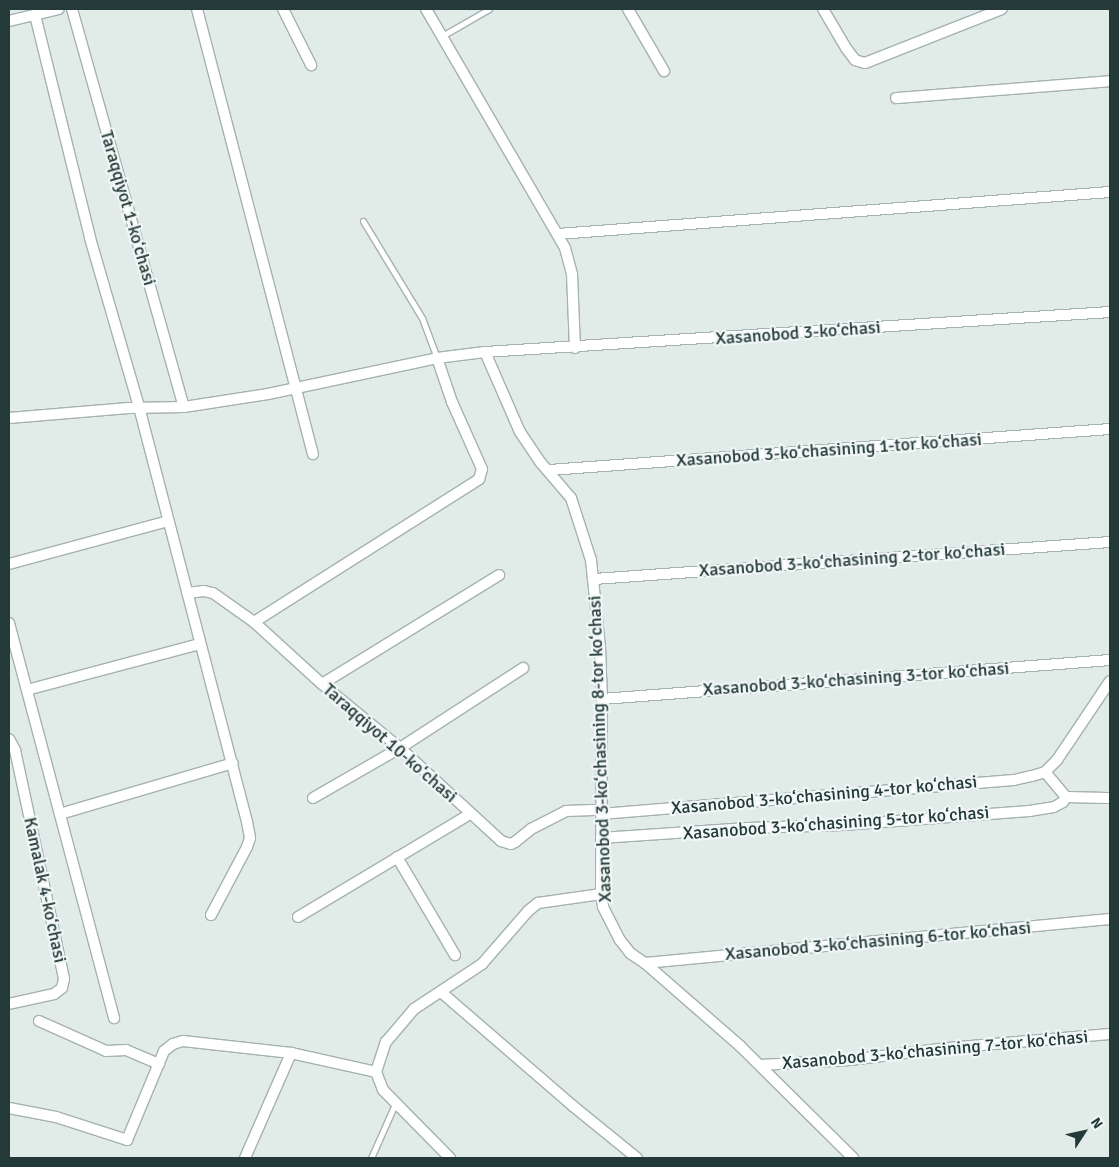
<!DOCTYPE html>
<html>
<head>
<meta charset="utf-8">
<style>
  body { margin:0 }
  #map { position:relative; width:1119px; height:1167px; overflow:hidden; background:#e1ebe8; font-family:Signika,sans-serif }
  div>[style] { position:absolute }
  .roads { filter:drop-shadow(1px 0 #a4b2b0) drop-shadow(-1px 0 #a4b2b0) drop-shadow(0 1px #a4b2b0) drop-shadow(0 -1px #a4b2b0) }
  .service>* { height:5px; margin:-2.5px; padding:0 2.5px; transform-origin:2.5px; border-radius:2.5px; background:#fff }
  .minor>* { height:10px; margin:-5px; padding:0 5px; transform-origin:5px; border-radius:5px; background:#fff }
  span { translate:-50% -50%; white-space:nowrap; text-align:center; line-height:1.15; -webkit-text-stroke:4.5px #f1f7f6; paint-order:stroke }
  .street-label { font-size:18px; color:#233a39 }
  .frame { position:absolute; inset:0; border:10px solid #233a39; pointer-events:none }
  .north { position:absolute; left:1059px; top:1107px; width:50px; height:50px; -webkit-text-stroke:4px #f1f7f6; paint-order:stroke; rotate:55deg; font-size:14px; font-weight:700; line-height:20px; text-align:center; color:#233a39 }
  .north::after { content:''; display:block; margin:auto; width:18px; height:22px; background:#233a39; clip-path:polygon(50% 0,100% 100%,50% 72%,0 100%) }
</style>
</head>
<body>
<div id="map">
  <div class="roads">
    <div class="service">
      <i style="left:442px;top:36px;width:54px;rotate:-29.9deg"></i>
      <i style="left:363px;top:221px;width:114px;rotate:58.7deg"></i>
      <i style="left:422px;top:318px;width:43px;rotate:69.4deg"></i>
      <i style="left:371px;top:1158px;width:59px;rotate:-66deg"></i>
    </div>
    <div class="minor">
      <i style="left:72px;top:9px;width:413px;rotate:74.3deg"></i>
      <i style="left:197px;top:9px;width:460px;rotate:75.4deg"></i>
      <i style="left:283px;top:9px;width:63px;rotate:63.4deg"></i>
      <i style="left:426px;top:9px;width:276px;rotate:59.8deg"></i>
      <i style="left:565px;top:248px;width:27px;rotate:75deg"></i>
      <i style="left:572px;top:274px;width:74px;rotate:87.7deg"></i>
      <i style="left:628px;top:9px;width:72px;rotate:59.9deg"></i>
      <i style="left:823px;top:9px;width:45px;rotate:59.5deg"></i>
      <i style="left:846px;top:48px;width:15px;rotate:53deg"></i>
      <i style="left:855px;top:60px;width:10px;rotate:17deg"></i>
      <i style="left:865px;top:63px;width:147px;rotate:-21.5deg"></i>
      <i style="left:35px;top:15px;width:230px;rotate:76.1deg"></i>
      <i style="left:90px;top:238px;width:176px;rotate:73.8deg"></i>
      <i style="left:139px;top:407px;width:429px;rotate:75.4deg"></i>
      <i style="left:247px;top:822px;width:16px;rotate:79deg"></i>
      <i style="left:250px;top:838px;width:9px;rotate:108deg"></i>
      <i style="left:247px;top:847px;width:77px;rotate:117.9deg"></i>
      <i style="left:9px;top:21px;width:51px;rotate:-13.5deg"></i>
      <i style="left:896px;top:98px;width:215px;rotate:-4.5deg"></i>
      <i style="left:558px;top:234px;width:554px;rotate:-4.35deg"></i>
      <i style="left:485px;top:352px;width:87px;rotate:66.4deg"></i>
      <i style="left:520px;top:432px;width:37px;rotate:56deg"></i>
      <i style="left:541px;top:463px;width:46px;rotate:49.4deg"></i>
      <i style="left:571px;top:498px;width:65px;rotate:72.1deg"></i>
      <i style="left:591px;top:560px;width:87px;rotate:84.1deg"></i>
      <i style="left:600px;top:647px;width:52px;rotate:87.8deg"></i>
      <i style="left:602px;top:699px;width:195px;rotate:90.3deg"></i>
      <i style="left:601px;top:894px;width:13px;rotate:81deg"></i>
      <i style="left:603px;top:907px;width:37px;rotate:63deg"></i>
      <i style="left:620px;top:940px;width:16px;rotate:52deg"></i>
      <i style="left:630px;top:953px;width:18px;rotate:34deg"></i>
      <i style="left:645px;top:963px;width:126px;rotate:41.1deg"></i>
      <i style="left:740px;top:1046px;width:159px;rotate:44.7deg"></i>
      <i style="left:9px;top:418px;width:120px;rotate:-4.8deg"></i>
      <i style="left:129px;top:408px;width:55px;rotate:-1deg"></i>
      <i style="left:184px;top:407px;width:85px;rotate:-8.8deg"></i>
      <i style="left:268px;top:394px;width:173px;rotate:-12deg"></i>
      <i style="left:437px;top:358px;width:48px;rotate:-7.1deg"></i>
      <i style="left:485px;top:352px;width:626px;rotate:-3.66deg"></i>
      <i style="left:549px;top:470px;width:562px;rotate:-4.18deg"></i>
      <i style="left:9px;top:564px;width:165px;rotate:-15.1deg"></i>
      <i style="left:594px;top:579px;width:517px;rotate:-4.1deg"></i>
      <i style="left:187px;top:593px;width:17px;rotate:-7deg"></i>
      <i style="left:204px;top:591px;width:9px;rotate:13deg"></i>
      <i style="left:213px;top:593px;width:50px;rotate:35.3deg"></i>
      <i style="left:254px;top:622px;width:92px;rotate:42.4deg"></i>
      <i style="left:322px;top:684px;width:101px;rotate:39.4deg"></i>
      <i style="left:400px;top:748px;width:137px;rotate:42.6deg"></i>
      <i style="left:501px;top:841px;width:10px;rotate:17deg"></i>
      <i style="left:511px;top:844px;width:4px;rotate:-27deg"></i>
      <i style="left:515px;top:842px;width:21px;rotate:-39deg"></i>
      <i style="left:531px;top:829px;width:39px;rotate:-27deg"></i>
      <i style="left:566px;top:811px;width:35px;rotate:-2deg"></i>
      <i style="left:254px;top:622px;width:267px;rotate:-32.4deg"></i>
      <i style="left:479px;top:479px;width:10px;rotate:-73deg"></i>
      <i style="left:482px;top:469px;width:73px;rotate:-114.1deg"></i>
      <i style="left:452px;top:402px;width:46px;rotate:-108.8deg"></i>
      <i style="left:9px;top:623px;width:409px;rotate:75.1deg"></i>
      <i style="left:322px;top:684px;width:208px;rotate:-31.6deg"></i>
      <i style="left:27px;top:690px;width:179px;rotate:-14.9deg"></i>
      <i style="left:602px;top:699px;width:509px;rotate:-4.39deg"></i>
      <i style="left:9px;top:739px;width:13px;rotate:61deg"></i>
      <i style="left:15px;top:750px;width:234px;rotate:77.9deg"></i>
      <i style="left:64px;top:979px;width:9px;rotate:103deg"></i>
      <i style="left:62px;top:988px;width:10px;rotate:143deg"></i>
      <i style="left:54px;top:994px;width:46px;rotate:167.5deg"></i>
      <i style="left:1045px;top:772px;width:33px;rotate:50deg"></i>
      <i style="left:1066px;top:797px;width:44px;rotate:1.3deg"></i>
      <i style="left:313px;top:798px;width:100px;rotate:-29.9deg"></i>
      <i style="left:400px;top:748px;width:147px;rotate:-33deg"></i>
      <i style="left:60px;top:814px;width:180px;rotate:-16.4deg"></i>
      <i style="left:601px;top:814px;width:414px;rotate:-4.7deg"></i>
      <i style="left:1014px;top:780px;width:18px;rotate:-13deg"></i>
      <i style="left:1032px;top:776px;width:14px;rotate:-17deg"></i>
      <i style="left:1045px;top:772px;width:17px;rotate:-45deg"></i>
      <i style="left:1057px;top:760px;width:95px;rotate:-56.1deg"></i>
      <i style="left:601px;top:838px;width:147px;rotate:-3.9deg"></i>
      <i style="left:748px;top:828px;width:95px;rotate:-1.8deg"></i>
      <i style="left:843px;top:825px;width:187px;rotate:-4.3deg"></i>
      <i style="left:1029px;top:811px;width:25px;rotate:-9deg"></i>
      <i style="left:1054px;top:807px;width:10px;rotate:-29deg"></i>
      <i style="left:1063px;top:802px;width:6px;rotate:-59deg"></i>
      <i style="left:397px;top:857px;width:114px;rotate:59.4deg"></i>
      <i style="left:298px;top:917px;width:200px;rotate:-30.9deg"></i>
      <i style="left:645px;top:963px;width:467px;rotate:-5.4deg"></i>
      <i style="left:441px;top:992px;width:174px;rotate:40.8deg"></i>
      <i style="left:573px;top:1106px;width:82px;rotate:39.1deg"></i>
      <i style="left:39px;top:1021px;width:73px;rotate:24.1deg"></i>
      <i style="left:106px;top:1051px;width:20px;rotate:-3deg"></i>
      <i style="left:126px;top:1050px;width:36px;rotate:23deg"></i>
      <i style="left:760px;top:1065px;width:90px;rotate:-3.2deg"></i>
      <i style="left:850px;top:1060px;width:98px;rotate:-7.1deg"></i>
      <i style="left:947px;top:1048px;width:164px;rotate:-4.9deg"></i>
      <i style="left:9px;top:1108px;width:48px;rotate:10.8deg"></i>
      <i style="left:56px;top:1117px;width:75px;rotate:17.9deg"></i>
      <i style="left:127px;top:1140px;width:96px;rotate:-67.4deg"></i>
      <i style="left:164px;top:1051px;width:11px;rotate:-38deg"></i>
      <i style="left:173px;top:1044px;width:10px;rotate:-17deg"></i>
      <i style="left:183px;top:1041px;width:109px;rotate:6.3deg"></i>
      <i style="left:291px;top:1053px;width:87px;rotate:12.6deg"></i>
      <i style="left:245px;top:1158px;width:115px;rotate:-66.3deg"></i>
      <i style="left:450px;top:1158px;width:95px;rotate:-134.6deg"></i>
      <i style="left:383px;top:1090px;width:19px;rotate:-111deg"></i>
      <i style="left:376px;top:1072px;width:32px;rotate:-72deg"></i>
      <i style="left:386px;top:1042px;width:43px;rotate:-49.7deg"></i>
      <i style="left:414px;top:1009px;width:82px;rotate:-33.5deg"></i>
      <i style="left:482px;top:964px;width:70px;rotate:-49deg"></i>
      <i style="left:528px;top:911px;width:13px;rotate:-39deg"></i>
      <i style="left:538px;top:903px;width:64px;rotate:-8.1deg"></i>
    </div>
  </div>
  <div class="street-label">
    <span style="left:128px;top:208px;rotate:74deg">Taraqqiyot 1-koʻchasi</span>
    <span style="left:798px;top:333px;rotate:-4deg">Xasanobod 3-koʻchasi</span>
    <span style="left:829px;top:450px;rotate:-4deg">Xasanobod 3-koʻchasining 1-tor koʻchasi</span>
    <span style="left:852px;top:560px;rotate:-4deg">Xasanobod 3-koʻchasining 2-tor koʻchasi</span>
    <span style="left:856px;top:679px;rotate:-4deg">Xasanobod 3-koʻchasining 3-tor koʻchasi</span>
    <span style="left:390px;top:743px;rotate:41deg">Taraqqiyot 10-koʻchasi</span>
    <span style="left:600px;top:749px;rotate:-92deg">Xasanobod 3-koʻchasining 8-tor koʻchasi</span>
    <span style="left:824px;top:795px;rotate:-5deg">Xasanobod 3-koʻchasining 4-tor koʻchasi</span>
    <span style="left:836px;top:823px;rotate:-4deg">Xasanobod 3-koʻchasining 5-tor koʻchasi</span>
    <span style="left:45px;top:890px;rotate:78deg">Kamalak 4-koʻchasi</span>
    <span style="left:878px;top:941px;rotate:-5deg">Xasanobod 3-koʻchasining 6-tor koʻchasi</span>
    <span style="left:935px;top:1050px;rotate:-5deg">Xasanobod 3-koʻchasining 7-tor koʻchasi</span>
  </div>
  <div class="frame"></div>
  <div class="north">N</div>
</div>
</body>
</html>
